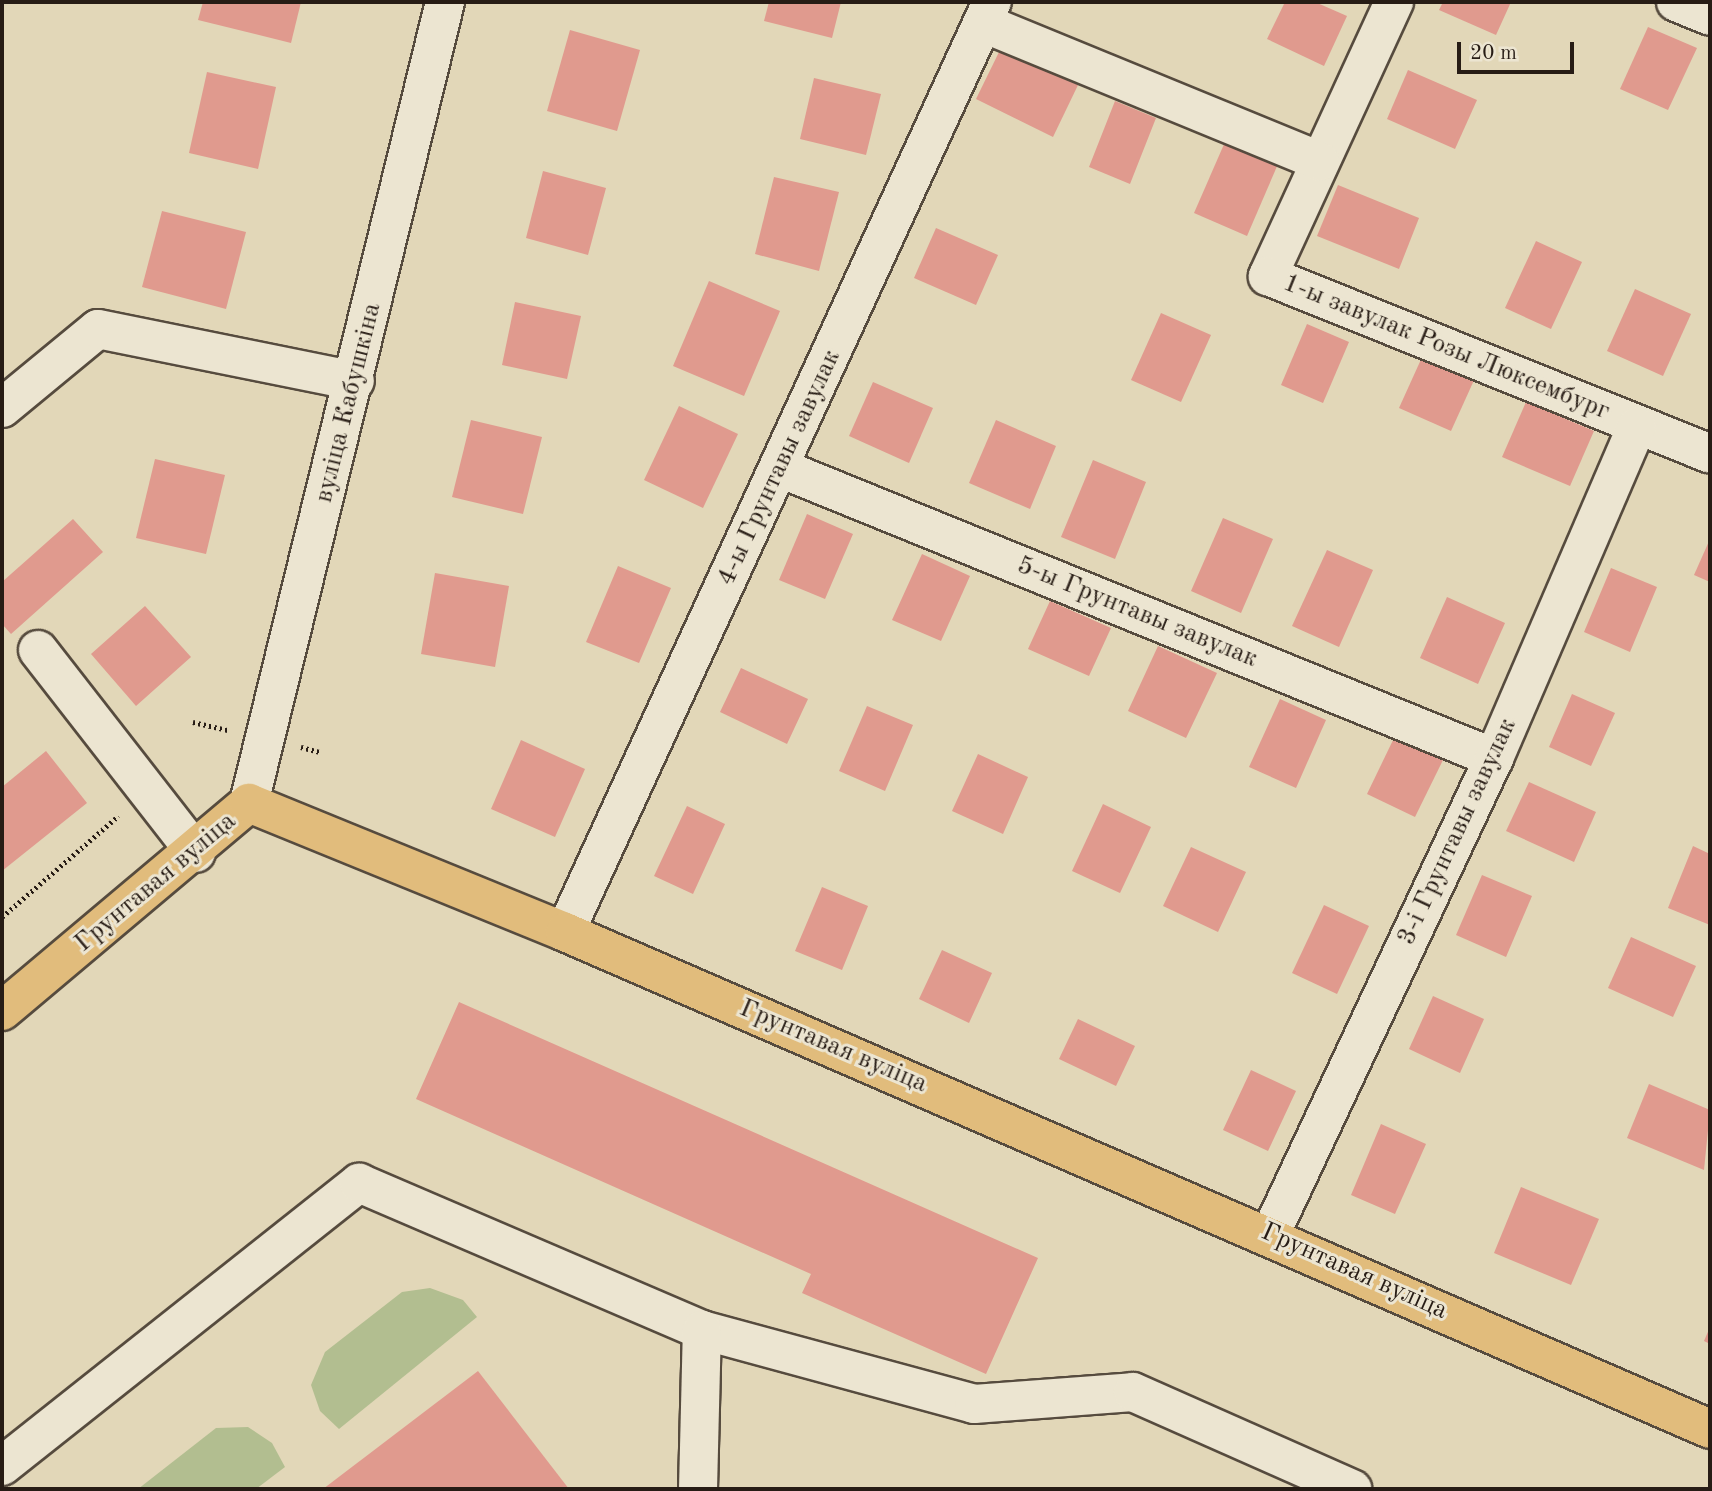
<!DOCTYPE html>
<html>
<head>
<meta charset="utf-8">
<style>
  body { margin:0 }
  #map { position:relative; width:1712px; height:1491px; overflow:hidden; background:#e2d7b8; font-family:"Old Standard TT",serif }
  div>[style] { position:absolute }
  .green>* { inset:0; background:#b2be90 }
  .building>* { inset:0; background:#e09a8e }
  .path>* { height:4.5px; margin-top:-2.25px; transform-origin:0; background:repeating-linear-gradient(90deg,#271c15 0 2px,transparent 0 5.5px) }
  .roads { filter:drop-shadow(2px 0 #564b3e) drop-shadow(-2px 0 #564b3e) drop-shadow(0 2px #564b3e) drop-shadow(0 -2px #564b3e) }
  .minor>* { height:38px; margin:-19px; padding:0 19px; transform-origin:19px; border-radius:19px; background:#ece5d1 }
  .major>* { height:38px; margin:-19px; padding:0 19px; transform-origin:19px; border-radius:19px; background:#e1bc7c }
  span { translate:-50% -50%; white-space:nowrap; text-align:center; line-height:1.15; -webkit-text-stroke:6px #ece5d1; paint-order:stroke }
  .street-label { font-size:26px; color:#271c15 }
  .frame { position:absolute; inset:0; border:4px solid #271c15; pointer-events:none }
  .scale { position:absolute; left:1457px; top:42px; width:117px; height:32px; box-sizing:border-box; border:4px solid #271c15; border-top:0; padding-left:9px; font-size:21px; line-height:24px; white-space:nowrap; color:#271c15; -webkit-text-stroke:5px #ece5d1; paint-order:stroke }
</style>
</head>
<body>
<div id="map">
  <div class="green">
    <i style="clip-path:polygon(430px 1288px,463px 1300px,477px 1317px,339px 1429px,320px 1411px,311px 1385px,325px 1352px,402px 1292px)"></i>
    <i style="clip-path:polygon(248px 1427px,272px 1443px,285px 1467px,256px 1489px,138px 1489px,216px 1428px)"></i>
  </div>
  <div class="building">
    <i style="clip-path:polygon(203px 2px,301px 2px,291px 43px,198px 20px)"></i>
    <i style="clip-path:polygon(769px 2px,841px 2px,832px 38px,764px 21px)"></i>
    <i style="clip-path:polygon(1285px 2px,1315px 2px,1347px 16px,1324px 66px,1267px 39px)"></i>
    <i style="clip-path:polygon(1443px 2px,1511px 2px,1496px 35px,1439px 10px)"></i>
    <i style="clip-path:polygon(1648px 27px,1697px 48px,1668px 110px,1620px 89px)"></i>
    <i style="clip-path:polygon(570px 30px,640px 50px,617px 131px,547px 111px)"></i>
    <i style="clip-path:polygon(1001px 48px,1078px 85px,1053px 137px,976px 99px)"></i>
    <i style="clip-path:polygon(1408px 70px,1477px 100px,1455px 149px,1387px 119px)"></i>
    <i style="clip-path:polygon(207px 72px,276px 87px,258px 169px,189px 153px)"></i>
    <i style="clip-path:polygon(814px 78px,881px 94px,866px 155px,800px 139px)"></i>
    <i style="clip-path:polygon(1115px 101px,1156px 118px,1130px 184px,1089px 167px)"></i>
    <i style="clip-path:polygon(1225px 142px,1278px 164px,1247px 236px,1194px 213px)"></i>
    <i style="clip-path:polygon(543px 171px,606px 188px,588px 255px,526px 238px)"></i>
    <i style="clip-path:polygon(774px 177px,839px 192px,819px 271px,755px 254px)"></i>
    <i style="clip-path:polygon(1338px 185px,1419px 218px,1399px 269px,1317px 236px)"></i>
    <i style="clip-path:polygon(162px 211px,246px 232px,226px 309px,142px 287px)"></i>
    <i style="clip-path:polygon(936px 228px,998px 255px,976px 305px,914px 278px)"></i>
    <i style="clip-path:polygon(1536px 241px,1582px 262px,1551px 329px,1505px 308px)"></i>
    <i style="clip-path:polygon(709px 281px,780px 311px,744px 396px,673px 366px)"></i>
    <i style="clip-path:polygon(1635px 289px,1691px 314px,1663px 376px,1607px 351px)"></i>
    <i style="clip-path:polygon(515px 302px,581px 316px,567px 379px,502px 365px)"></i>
    <i style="clip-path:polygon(1161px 313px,1211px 335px,1181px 402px,1131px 380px)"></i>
    <i style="clip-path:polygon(1307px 324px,1349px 342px,1323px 403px,1281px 385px)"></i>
    <i style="clip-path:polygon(1423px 355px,1475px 378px,1451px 431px,1399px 408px)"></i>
    <i style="clip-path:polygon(873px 382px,933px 408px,909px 463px,849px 436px)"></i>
    <i style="clip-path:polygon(1526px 402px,1594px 431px,1570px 486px,1502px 457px)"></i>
    <i style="clip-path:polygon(679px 406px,738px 434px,703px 508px,644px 480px)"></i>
    <i style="clip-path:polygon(471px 420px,542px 437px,523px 514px,452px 497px)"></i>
    <i style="clip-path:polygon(996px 420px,1056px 446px,1030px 509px,969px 483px)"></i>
    <i style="clip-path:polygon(155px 459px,225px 475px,206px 554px,136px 538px)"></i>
    <i style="clip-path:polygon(1093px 460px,1146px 482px,1115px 559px,1061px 537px)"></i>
    <i style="clip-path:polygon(807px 514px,853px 534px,825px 599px,779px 580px)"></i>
    <i style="clip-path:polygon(1223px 518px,1273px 539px,1241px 613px,1191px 591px)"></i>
    <i style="clip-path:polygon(73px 519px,103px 552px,11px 634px,2px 624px,2px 582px)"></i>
    <i style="clip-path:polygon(1710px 539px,1710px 582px,1694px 575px)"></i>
    <i style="clip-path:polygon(1327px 550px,1373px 570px,1339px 647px,1292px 626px)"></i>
    <i style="clip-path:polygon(922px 554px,970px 576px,941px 641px,892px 620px)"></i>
    <i style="clip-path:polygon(618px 566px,671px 588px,639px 663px,586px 642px)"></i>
    <i style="clip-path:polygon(1611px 568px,1657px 587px,1630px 652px,1584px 632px)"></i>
    <i style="clip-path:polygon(435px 573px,509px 586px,495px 667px,421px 654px)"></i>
    <i style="clip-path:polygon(1447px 597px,1505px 623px,1478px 684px,1420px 658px)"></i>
    <i style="clip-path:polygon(1050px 601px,1111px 628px,1089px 676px,1028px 649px)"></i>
    <i style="clip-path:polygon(145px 606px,191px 657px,136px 706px,91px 654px)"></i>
    <i style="clip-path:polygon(1158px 646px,1217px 673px,1186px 738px,1128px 711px)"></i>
    <i style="clip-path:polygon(741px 668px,808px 699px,787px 744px,720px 712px)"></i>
    <i style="clip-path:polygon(1572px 694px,1615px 713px,1591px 766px,1549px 747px)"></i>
    <i style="clip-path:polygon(1280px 699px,1326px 720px,1296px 788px,1249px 767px)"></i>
    <i style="clip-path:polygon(867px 706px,913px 725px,885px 791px,839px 771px)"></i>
    <i style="clip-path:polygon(1395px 736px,1443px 760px,1415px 817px,1367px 794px)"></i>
    <i style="clip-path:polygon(521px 740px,585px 769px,555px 837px,491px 809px)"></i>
    <i style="clip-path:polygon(46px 751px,87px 803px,2px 871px,2px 787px)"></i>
    <i style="clip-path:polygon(978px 754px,1028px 777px,1003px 834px,952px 811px)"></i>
    <i style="clip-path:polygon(1529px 782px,1596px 812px,1574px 862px,1506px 831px)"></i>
    <i style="clip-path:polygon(1103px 804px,1151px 827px,1120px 893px,1072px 871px)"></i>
    <i style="clip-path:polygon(687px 806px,725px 824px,693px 894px,654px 876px)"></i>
    <i style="clip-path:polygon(1693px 846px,1710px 854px,1710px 925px,1668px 908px)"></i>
    <i style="clip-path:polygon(1191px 847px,1246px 872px,1218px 932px,1163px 906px)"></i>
    <i style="clip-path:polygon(1482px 875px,1532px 896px,1506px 957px,1456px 935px)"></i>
    <i style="clip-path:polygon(822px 887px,868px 906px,842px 970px,795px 951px)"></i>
    <i style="clip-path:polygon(1324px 905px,1369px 926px,1337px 994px,1292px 973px)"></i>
    <i style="clip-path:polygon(1631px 937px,1696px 966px,1673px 1017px,1608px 988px)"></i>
    <i style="clip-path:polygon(942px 950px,992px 973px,969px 1023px,919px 999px)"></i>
    <i style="clip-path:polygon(1433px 996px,1484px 1019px,1460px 1073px,1409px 1049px)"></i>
    <i style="clip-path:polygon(459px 1002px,1038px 1258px,986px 1374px,802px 1293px,811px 1274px,416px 1099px)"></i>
    <i style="clip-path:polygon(1078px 1019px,1135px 1046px,1116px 1086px,1059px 1059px)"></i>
    <i style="clip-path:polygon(1251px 1070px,1296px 1091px,1268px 1151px,1223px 1130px)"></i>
    <i style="clip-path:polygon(1649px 1084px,1710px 1110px,1704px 1170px,1627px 1138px)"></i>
    <i style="clip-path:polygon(1381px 1124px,1426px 1144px,1395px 1214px,1351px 1195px)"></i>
    <i style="clip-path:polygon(1521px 1187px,1599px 1219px,1571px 1285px,1494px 1253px)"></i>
    <i style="clip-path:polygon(1710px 1327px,1710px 1344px,1704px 1341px)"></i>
    <i style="clip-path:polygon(478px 1371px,569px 1489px,323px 1489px)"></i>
  </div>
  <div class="path">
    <i style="left:193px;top:722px;width:36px;rotate:13deg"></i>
    <i style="left:301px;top:747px;width:20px;rotate:15deg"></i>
    <i style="left:2px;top:917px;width:154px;rotate:-41deg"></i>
  </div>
  <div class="roads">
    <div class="minor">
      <i style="left:1394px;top:2px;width:302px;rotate:114.7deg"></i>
      <i style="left:1268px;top:276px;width:476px;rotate:21.9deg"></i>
      <i style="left:1676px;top:2px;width:37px;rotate:22deg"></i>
      <i style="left:983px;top:23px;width:364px;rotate:22.3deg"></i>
      <i style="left:2px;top:408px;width:124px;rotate:-39.5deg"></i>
      <i style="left:98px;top:329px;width:262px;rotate:11.4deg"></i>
      <i style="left:780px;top:468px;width:771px;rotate:22.11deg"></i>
      <i style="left:38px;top:650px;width:257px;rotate:52.1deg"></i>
      <i style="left:249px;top:803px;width:825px;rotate:-76.25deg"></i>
      <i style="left:565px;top:932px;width:1023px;rotate:-65.34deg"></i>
      <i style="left:1270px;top:1235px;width:527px;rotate:-64.85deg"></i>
      <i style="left:1494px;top:758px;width:361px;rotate:-66.7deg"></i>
      <i style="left:2px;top:1466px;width:456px;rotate:-38.4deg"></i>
      <i style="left:359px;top:1183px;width:373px;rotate:23.2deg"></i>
      <i style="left:702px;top:1330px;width:282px;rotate:15.2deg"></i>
      <i style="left:974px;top:1404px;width:159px;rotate:-4.3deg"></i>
      <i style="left:1133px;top:1392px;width:240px;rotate:23.9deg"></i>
      <i style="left:698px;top:1489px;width:159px;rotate:-88.6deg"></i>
    </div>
    <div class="major">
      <i style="left:2px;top:1011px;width:323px;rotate:-40.1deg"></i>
      <i style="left:249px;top:803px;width:341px;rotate:22.2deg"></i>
      <i style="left:565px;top:932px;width:1248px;rotate:23.46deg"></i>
    </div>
  </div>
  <div class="street-label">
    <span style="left:1446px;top:348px;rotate:22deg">1-ы завулак Розы Люксембург</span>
    <span style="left:349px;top:403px;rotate:-76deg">вуліца Кабушкіна</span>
    <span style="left:780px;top:468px;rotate:-65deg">4-ы Грунтавы завулак</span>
    <span style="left:1137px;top:613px;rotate:22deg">5-ы Грунтавы завулак</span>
    <span style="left:1458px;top:832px;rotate:-65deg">3-і Грунтавы завулак</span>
    <span style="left:156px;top:883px;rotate:-40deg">Грунтавая вуліца</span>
    <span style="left:833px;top:1047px;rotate:23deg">Грунтавая вуліца</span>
    <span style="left:1354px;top:1272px;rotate:24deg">Грунтавая вуліца</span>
  </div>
  <div class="frame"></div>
  <div class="scale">20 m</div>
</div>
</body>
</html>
